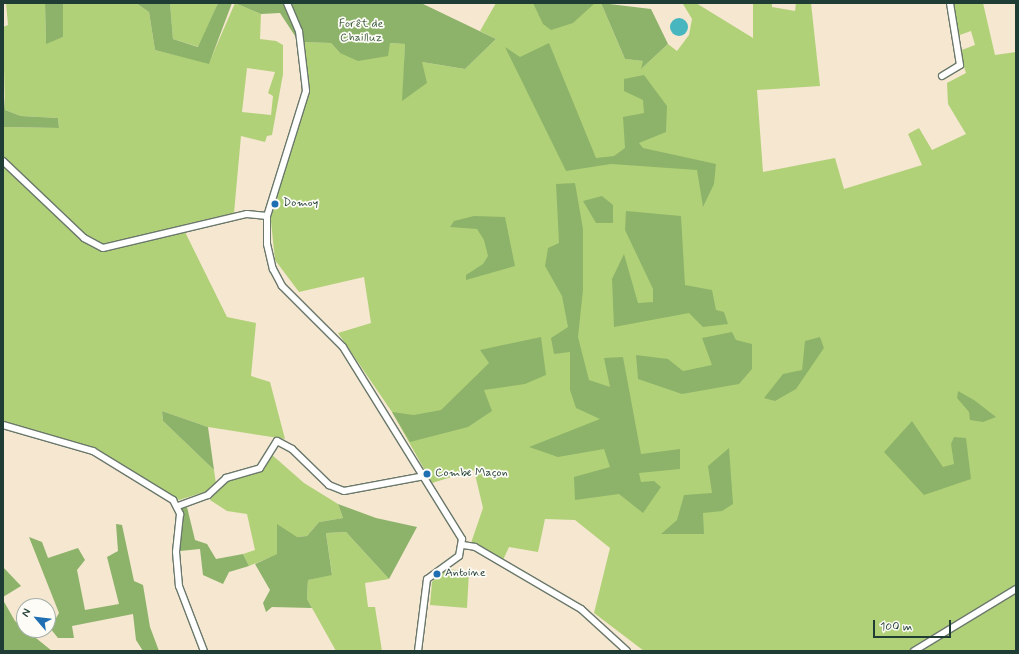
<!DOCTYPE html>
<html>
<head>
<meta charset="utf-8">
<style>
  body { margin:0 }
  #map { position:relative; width:1019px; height:654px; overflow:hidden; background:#f5e7d0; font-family:Mynerve,sans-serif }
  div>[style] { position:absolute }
  .green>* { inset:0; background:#b1d179 }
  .forest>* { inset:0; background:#8cb369 }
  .water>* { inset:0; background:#47b6bf }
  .round { border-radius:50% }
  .roads { filter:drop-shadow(1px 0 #6a786b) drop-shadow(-1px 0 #6a786b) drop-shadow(0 1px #6a786b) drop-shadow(0 -1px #6a786b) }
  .minor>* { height:6px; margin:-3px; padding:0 3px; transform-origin:3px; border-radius:3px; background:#fff }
  .dots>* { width:11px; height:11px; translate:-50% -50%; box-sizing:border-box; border:2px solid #fdfcf7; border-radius:50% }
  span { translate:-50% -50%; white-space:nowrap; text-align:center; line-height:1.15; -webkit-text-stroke:3.5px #fdfcf7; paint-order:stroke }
  .park-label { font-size:12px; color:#446245 }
  .poi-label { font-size:12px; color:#1f3d34 }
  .left { translate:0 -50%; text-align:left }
  .frame { position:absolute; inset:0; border:4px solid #1f3d34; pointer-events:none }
  .north { position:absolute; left:16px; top:598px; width:40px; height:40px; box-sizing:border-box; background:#fdfcf7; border:1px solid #a4b0a9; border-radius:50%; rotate:298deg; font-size:11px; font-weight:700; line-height:16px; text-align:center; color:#1f3d34 }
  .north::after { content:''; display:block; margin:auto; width:14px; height:18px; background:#1f6fb2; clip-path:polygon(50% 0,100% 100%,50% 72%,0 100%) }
  .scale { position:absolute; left:873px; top:620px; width:78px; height:18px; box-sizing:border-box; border:2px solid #1f3d34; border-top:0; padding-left:5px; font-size:12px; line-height:14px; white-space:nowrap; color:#1f3d34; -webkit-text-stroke:3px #fdfcf7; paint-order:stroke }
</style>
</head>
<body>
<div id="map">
  <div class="green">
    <i style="clip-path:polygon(evenodd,6px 3px,45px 3px,46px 43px,63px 37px,63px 3px,136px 3px,149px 12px,155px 50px,209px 63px,235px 3px,261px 14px,260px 39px,276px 41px,283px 45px,283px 74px,272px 135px,267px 136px,265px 142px,241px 136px,234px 213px,186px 224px,186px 234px,227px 317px,256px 323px,251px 376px,270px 382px,285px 439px,208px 427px,162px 411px,163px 421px,214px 470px,216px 484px,211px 490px,179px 500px,91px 447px,3px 422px,3px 127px,59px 128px,58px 118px,21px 116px,5px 110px,3px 27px,8px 25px,6px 3px,247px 68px,275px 72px,268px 93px,273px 96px,271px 115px,242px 112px,247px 68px)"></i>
    <i style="clip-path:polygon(170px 3px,218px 3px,199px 47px,173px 39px)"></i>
    <i style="clip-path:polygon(496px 3px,601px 3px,625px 59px,644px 61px,642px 68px,668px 44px,677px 51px,689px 35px,692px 19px,683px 4px,696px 3px,753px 38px,753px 3px,772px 3px,772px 7px,795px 11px,796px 3px,811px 3px,820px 86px,757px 90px,763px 172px,835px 158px,844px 189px,922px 165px,908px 134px,919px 128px,932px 150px,966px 134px,948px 104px,947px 83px,966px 73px,959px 51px,975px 45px,971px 31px,957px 36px,952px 3px,983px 3px,995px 55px,1016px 52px,1016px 651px,644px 651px,594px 613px,610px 548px,575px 520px,545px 519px,538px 552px,509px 547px,503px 560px,471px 543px,483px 508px,474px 470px,432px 483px,392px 412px,338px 333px,371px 323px,364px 277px,299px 292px,275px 260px,270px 212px,302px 98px,299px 42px,331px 43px,340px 53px,390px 43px,405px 44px,403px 100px,422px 62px,465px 69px,496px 39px,480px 31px)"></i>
    <i style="clip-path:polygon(271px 454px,304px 483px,338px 504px,343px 518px,319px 522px,307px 536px,297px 537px,278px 554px,249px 566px,243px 554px,255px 550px,247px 514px,227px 511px,210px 500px,226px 480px,263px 469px)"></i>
    <i style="clip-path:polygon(346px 532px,389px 579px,365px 583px,368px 607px,375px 607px,382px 651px,336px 651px,307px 599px,308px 580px,332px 574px,326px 533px)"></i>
    <i style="clip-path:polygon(445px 569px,469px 571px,467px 608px,430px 605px,432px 582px)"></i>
  </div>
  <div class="forest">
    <i style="clip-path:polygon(45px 3px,63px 3px,63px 37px,46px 44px)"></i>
    <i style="clip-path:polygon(136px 3px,170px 3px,173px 39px,198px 47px,218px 3px,232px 3px,209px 64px,155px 50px,149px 12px)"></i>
    <i style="clip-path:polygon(235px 3px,421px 3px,496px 39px,465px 69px,422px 62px,427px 83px,402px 101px,405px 44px,390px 43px,388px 56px,358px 61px,340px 53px,331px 43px,299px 42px,280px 13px,261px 14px)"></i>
    <i style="clip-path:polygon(533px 3px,595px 3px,573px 23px,551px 30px,543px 24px)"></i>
    <i style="clip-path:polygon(601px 3px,651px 9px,668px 44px,641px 69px,643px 61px,625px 59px)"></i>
    <i style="clip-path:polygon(549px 43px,596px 158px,614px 156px,625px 148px,623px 117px,644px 113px,643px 100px,624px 91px,624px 79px,644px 75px,667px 106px,666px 132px,639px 143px,643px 148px,716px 164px,714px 184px,703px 207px,697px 170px,611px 164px,566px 171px,505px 47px,520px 57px)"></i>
    <i style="clip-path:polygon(3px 83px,5px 110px,21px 116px,58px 118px,59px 128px,3px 127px)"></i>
    <i style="clip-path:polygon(575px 183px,583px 229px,583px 290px,578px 337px,589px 380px,610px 387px,604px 358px,623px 357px,641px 454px,680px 449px,680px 469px,639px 473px,641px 482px,654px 481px,661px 487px,643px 513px,619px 494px,575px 500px,574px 477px,610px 467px,604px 449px,558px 457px,529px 447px,600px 419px,576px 408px,570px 390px,570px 352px,554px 354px,551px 338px,568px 327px,562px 296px,545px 266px,548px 248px,559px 243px,556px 184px)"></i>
    <i style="clip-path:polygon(602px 196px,613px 205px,613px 223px,596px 223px,583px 201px)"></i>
    <i style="clip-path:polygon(626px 211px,681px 216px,685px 285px,712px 290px,716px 310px,724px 312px,728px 324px,703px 327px,689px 313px,614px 327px,612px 279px,624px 254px,638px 303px,653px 302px,653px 289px,625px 230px)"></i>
    <i style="clip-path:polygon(474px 216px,505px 217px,515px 266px,466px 280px,466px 275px,483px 264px,488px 256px,484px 240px,477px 229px,450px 227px,454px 221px)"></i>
    <i style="clip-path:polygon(732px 332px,736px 340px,752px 344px,752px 369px,739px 384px,682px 394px,638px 379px,636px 355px,668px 359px,683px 371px,712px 365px,702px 338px)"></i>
    <i style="clip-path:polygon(541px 337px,546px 375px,525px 384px,484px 390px,492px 411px,468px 427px,410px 442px,392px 412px,414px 415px,441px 410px,489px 363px,480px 350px)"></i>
    <i style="clip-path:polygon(820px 337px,824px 348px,796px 389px,775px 401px,764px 398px,783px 374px,802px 370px,805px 341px)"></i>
    <i style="clip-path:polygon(958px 391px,974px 400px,996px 417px,983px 422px,970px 420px,969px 412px,957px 398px)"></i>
    <i style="clip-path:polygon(162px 411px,208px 427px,214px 470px,163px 421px)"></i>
    <i style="clip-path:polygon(912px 421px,943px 467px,954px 464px,951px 444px,954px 437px,966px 438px,971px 479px,924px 495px,884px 452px)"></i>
    <i style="clip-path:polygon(729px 448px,733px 504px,722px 511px,703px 513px,704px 534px,661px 534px,677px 520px,684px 495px,712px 493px,708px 466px)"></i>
    <i style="clip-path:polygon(338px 504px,376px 518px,417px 527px,389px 579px,346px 532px,326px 533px,332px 575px,308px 580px,307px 599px,312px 608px,272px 607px,266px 612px,263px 603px,270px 590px,255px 564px,277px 554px,277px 524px,297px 537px,307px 536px,319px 522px,343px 518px)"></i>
    <i style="clip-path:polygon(187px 507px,195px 540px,207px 544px,216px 559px,243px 554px,249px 566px,229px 572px,223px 584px,203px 575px,200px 549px,180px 551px,181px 509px)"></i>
    <i style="clip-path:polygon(116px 524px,122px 525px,134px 581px,143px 585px,150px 627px,159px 651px,143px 651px,136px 640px,133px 614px,72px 626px,74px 638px,58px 638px,50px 628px,59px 613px,29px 537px,42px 542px,48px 558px,78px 548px,85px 560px,77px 570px,85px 610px,119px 604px,107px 557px,118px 551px)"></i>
    <i style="clip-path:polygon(3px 567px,21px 586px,3px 597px)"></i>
    <i style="clip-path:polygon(3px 600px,15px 621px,52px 651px,3px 651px)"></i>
  </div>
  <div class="water">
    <i class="round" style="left:670px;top:18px;width:18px;height:18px"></i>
  </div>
  <div class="roads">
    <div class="minor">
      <i style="left:287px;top:3px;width:30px;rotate:67deg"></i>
      <i style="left:299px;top:31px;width:60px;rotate:83.3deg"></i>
      <i style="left:306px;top:91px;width:131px;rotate:107.3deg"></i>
      <i style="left:267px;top:216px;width:28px;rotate:90deg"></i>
      <i style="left:267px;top:244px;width:26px;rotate:77deg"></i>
      <i style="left:273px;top:269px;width:19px;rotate:62deg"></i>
      <i style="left:282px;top:286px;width:86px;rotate:45deg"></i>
      <i style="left:343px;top:347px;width:226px;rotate:58.2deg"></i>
      <i style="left:462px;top:539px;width:17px;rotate:100deg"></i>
      <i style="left:459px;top:556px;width:39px;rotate:144deg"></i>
      <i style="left:427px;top:579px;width:73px;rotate:97.1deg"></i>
      <i style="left:942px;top:76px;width:21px;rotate:-31deg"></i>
      <i style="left:960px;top:65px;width:63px;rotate:-99.2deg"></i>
      <i style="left:3px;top:161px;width:112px;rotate:43.5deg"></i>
      <i style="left:84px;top:238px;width:21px;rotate:28deg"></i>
      <i style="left:103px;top:248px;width:148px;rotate:-13.3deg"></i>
      <i style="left:247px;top:214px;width:20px;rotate:6deg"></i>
      <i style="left:3px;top:425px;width:94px;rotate:16.1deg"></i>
      <i style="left:93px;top:451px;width:94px;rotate:31.5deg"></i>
      <i style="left:173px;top:500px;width:16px;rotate:63deg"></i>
      <i style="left:180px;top:514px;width:38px;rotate:96deg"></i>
      <i style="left:176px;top:552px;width:34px;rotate:85deg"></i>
      <i style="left:179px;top:586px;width:70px;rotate:69deg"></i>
      <i style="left:178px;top:506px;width:32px;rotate:-20deg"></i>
      <i style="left:208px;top:495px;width:25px;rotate:-43deg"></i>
      <i style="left:226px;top:478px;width:35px;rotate:-16deg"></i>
      <i style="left:260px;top:468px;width:32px;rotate:-58deg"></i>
      <i style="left:277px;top:441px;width:17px;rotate:28deg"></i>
      <i style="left:292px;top:449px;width:52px;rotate:44.2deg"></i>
      <i style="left:329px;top:485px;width:16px;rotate:22deg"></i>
      <i style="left:344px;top:491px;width:82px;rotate:-10.5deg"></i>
      <i style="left:463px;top:545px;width:12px;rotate:9deg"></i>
      <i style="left:475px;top:547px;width:123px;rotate:30.3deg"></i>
      <i style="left:581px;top:609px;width:62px;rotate:42.4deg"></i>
      <i style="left:914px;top:651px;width:119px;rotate:-31.3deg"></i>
    </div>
  </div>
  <div class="dots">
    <i style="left:275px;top:204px;background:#1f6fb2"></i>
    <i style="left:427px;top:474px;background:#1f6fb2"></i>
    <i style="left:437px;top:574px;background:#1f6fb2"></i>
  </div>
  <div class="park-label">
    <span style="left:361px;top:32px">Forêt de<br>Chailluz</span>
  </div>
  <div class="poi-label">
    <span class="left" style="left:283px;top:204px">Domoy</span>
    <span class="left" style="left:435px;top:474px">Combe Maçon</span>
    <span class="left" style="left:445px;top:574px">Antoine</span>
  </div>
  <div class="frame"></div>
  <div class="north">N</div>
  <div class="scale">100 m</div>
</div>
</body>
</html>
